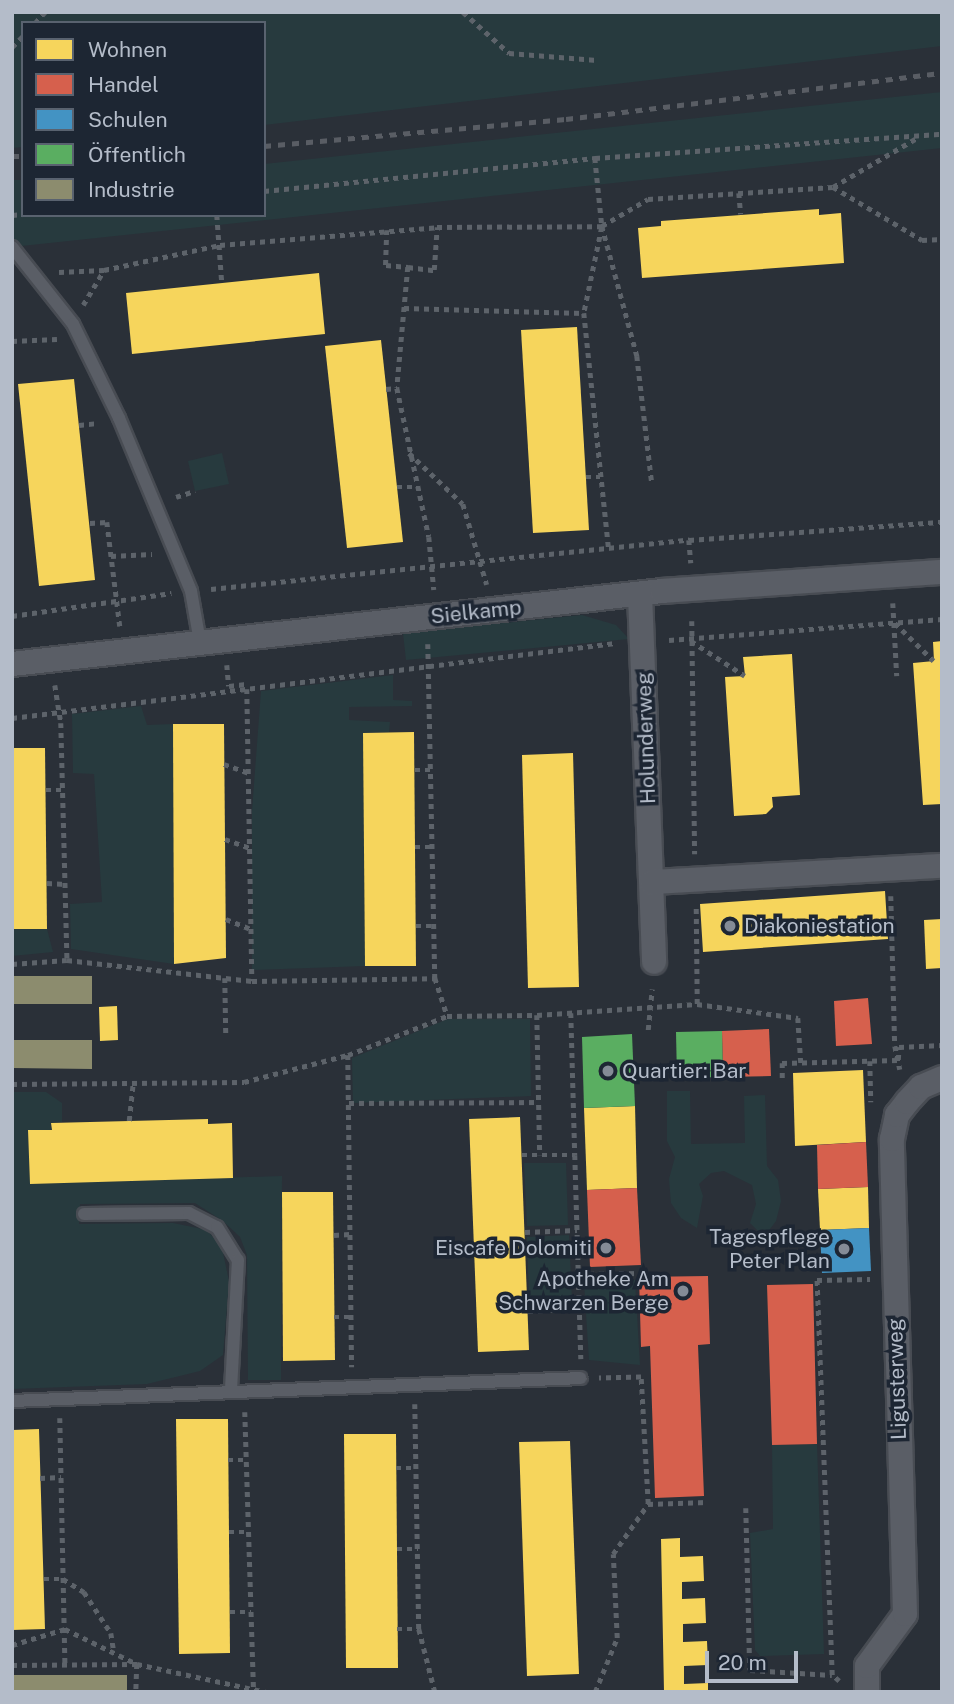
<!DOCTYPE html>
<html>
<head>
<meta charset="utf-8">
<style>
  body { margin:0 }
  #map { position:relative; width:954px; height:1704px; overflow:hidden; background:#2a3038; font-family:"Public Sans",sans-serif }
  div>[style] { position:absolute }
  .green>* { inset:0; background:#273a3e }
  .homes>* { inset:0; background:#f6d55c }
  .shops>* { inset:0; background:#d6604d }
  .schools>* { inset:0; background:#4393c3 }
  .public>* { inset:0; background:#5aae61 }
  .industry>* { inset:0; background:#8c8c6e }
  .path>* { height:4.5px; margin-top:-2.25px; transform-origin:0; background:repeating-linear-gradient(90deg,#5d636a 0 5px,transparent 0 10px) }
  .roads { filter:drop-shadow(2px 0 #484c53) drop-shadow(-2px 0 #484c53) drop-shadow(0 2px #484c53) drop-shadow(0 -2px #484c53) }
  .lane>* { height:12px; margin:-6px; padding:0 6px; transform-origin:6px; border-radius:6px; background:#5a5e66 }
  .street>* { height:24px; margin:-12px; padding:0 12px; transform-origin:12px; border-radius:12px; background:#5a5e66 }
  .rail>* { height:5px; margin-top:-2.5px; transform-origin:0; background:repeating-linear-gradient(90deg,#595d64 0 7px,transparent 0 14px) }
  .dots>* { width:19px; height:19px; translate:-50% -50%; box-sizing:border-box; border:4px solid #1d2633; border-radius:50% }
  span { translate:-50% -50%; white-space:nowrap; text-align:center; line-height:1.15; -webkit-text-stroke:7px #1d2633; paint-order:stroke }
  .street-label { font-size:21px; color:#b4bcc9 }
  .poi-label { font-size:21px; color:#b4bcc9 }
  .left { translate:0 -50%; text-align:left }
  .right { translate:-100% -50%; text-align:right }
  .frame { position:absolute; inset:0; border:14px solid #b4bcc9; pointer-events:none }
  .legend { position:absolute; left:21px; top:21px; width:245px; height:196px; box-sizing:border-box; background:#1d2633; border:2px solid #59626f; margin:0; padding:9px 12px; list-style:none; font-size:21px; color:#b4bcc9 }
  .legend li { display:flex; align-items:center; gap:14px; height:35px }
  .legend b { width:35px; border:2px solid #59626f }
  .scale { position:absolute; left:705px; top:1651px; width:93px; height:32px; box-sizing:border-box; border:4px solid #b4bcc9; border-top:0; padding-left:9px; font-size:21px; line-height:24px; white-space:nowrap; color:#b4bcc9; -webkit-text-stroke:5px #1d2633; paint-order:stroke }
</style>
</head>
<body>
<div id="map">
  <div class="green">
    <i style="clip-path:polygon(12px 12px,942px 12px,942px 46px,264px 125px,264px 23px,23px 23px,23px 147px,12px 148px)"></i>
    <i style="clip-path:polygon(942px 92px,942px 148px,12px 247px,12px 180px,23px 180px,23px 215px,264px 215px,264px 164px)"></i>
    <i style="clip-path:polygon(222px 453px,229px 484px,195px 491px,188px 461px)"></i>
    <i style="clip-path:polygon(582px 615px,616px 625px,629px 639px,406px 660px,403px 633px)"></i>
    <i style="clip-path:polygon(393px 675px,393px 700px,412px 701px,412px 706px,349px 707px,349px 720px,390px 722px,389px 732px,363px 733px,365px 966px,252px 970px,252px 811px,261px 691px)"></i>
    <i style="clip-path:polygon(141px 706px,147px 725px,173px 724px,174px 964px,71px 949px,70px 904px,102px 902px,94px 774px,73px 773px,72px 714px)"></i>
    <i style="clip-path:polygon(12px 929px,47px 929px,53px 952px,12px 956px)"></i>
    <i style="clip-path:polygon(448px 1019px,530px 1019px,531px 1096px,353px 1103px,352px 1058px)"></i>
    <i style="clip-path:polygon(667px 1091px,690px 1091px,691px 1144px,745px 1143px,744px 1096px,765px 1095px,767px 1166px,778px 1180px,781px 1201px,776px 1221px,764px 1237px,750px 1223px,756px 1204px,752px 1185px,724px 1171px,711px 1173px,699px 1184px,703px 1196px,697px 1228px,681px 1218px,671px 1203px,669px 1179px,675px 1157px,667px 1141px)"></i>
    <i style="clip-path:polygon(12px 1092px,46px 1092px,62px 1103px,62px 1122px,51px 1123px,52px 1130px,28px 1130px,30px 1184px,282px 1176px,281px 1380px,248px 1380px,247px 1255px,240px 1237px,223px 1221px,195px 1203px,80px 1204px,79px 1224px,173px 1223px,207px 1230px,222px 1248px,229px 1281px,223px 1355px,200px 1371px,147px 1384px,12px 1389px)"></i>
    <i style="clip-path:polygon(524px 1163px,566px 1163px,568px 1225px,527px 1226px)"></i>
    <i style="clip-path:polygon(569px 1235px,572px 1300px,529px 1302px,527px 1237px)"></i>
    <i style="clip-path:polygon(635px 1280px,640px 1365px,589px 1360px,584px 1282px)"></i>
    <i style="clip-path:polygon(817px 1444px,824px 1654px,760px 1656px,755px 1650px,750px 1533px,773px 1529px,772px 1445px)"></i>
  </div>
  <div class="homes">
    <i style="clip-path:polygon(819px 209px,819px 215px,841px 213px,844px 263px,642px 278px,638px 228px,661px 226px,661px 221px)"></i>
    <i style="clip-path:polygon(319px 273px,325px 334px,132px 354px,126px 293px)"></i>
    <i style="clip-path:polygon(577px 327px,589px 530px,533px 533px,521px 330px)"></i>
    <i style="clip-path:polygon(381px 340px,403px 542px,347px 548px,325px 346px)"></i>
    <i style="clip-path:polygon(74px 379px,95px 580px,39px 586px,18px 384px)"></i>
    <i style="clip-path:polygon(942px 641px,942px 804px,923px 805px,913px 663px,934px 661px,933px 642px)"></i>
    <i style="clip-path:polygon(792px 654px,800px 795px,772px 797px,773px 807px,766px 814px,734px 816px,725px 677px,745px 676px,743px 657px)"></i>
    <i style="clip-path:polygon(173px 724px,224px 724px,226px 958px,174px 964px)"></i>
    <i style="clip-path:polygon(414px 732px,416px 966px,365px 966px,363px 733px)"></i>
    <i style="clip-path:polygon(12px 748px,45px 748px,47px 929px,12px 929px)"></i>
    <i style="clip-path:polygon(573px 753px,579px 987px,528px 988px,522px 755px)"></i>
    <i style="clip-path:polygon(885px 891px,888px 939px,703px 952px,700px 904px)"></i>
    <i style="clip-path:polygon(942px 919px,942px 968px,926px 969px,924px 920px)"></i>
    <i style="clip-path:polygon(117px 1006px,118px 1040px,100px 1041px,99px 1007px)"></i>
    <i style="clip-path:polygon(863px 1070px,866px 1142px,795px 1146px,793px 1073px)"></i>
    <i style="clip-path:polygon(635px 1106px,637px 1188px,587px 1190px,584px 1108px)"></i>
    <i style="clip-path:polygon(520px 1117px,529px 1350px,478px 1352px,469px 1119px)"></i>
    <i style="clip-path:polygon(208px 1119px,208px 1124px,232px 1123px,233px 1178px,30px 1184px,28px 1130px,52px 1130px,51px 1123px)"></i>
    <i style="clip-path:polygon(868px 1187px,869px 1228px,820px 1230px,818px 1189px)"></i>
    <i style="clip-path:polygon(282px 1192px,333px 1192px,335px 1360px,283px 1361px)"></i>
    <i style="clip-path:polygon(176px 1419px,228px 1419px,230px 1653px,179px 1654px)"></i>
    <i style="clip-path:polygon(39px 1429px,45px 1629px,12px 1630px,12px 1430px)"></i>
    <i style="clip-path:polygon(344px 1434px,396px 1434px,398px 1668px,346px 1668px)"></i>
    <i style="clip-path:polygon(570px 1441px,579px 1674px,527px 1676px,519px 1442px)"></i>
    <i style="clip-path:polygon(680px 1538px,680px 1557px,703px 1556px,704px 1581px,682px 1582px,682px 1599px,705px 1598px,706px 1623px,683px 1624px,683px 1642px,707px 1641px,708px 1665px,684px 1666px,684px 1684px,708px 1683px,708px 1692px,664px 1692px,661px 1539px)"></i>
  </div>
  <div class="shops">
    <i style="clip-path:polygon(868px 998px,872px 1044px,836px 1046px,834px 1001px)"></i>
    <i style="clip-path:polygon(769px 1029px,771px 1076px,723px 1077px,722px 1031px)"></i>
    <i style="clip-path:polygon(866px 1142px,868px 1187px,818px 1189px,817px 1145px)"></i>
    <i style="clip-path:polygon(637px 1188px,641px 1265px,590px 1267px,587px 1190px)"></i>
    <i style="clip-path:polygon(708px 1276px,710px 1344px,698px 1345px,704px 1496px,655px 1498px,650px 1346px,641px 1347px,639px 1277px)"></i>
    <i style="clip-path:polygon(813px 1284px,817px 1444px,772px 1445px,767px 1285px)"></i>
  </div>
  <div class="schools">
    <i style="clip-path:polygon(869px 1228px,871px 1271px,822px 1273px,820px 1230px)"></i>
  </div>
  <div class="public">
    <i style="clip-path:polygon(722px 1031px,723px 1077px,677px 1078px,676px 1032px)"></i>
    <i style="clip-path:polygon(632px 1034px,635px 1106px,584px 1108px,582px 1037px)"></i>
  </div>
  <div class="industry">
    <i style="clip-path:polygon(12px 976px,92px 976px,92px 1004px,12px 1004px)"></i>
    <i style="clip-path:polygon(12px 1040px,92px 1040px,92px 1069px,12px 1068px)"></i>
    <i style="clip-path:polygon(12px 1675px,127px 1675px,127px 1692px,12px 1692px)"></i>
  </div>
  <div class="path">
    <i style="left:463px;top:12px;width:62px;rotate:41.7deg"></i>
    <i style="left:509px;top:53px;width:88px;rotate:4.5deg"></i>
    <i style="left:35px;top:23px;width:15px;rotate:-48deg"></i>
    <i style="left:12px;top:47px;width:16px;rotate:-45deg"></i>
    <i style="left:595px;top:158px;width:68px;rotate:84.1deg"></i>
    <i style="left:602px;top:226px;width:135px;rotate:74.9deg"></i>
    <i style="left:637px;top:356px;width:128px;rotate:83.3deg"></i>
    <i style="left:833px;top:187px;width:97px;rotate:-30.3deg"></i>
    <i style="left:264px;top:191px;width:333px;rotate:-5.7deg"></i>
    <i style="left:595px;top:158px;width:348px;rotate:-4deg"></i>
    <i style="left:739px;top:193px;width:21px;rotate:85deg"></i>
    <i style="left:12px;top:215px;width:11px;rotate:-5deg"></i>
    <i style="left:217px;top:215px;width:68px;rotate:85.8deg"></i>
    <i style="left:602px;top:227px;width:88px;rotate:101.8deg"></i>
    <i style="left:584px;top:313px;width:238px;rotate:84deg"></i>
    <i style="left:387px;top:230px;width:35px;rotate:92deg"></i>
    <i style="left:386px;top:265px;width:22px;rotate:5deg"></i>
    <i style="left:408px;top:267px;width:121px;rotate:95.2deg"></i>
    <i style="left:397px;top:388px;width:152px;rotate:77.9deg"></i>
    <i style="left:429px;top:537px;width:53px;rotate:84.6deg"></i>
    <i style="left:408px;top:267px;width:26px;rotate:7deg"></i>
    <i style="left:434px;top:270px;width:43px;rotate:-86deg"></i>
    <i style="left:59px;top:272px;width:45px;rotate:-2.5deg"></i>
    <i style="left:83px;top:305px;width:41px;rotate:-59deg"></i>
    <i style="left:104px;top:270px;width:119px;rotate:-12.2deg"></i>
    <i style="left:220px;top:245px;width:218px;rotate:-4.7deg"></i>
    <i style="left:437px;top:227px;width:165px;rotate:-0.3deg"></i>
    <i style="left:602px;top:226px;width:53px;rotate:-30.4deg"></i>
    <i style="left:648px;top:199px;width:185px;rotate:-3.7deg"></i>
    <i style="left:833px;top:187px;width:104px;rotate:30.8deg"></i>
    <i style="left:922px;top:240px;width:20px;rotate:-3deg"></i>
    <i style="left:404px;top:308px;width:180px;rotate:1.6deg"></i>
    <i style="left:12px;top:341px;width:45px;rotate:-2.5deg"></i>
    <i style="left:386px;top:389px;width:11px;rotate:-5deg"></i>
    <i style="left:79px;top:425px;width:18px;rotate:-6deg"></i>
    <i style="left:409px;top:453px;width:74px;rotate:43.4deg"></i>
    <i style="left:463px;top:504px;width:84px;rotate:73.5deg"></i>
    <i style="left:586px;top:477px;width:14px"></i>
    <i style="left:397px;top:487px;width:20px"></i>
    <i style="left:176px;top:497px;width:20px;rotate:-18deg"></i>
    <i style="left:90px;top:523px;width:17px;rotate:-3deg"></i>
    <i style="left:107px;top:522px;width:105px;rotate:82.9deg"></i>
    <i style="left:689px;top:540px;width:23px;rotate:85deg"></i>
    <i style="left:111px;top:556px;width:41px;rotate:-2.8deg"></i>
    <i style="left:211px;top:589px;width:481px;rotate:-5.9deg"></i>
    <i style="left:689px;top:540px;width:254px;rotate:-4.1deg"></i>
    <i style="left:893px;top:603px;width:73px;rotate:86.9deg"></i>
    <i style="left:12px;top:616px;width:161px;rotate:-8.2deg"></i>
    <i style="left:692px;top:621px;width:233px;rotate:89.3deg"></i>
    <i style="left:895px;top:623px;width:54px;rotate:44.3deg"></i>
    <i style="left:669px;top:640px;width:274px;rotate:-4.4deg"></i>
    <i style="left:691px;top:641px;width:64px;rotate:32.9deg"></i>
    <i style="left:428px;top:644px;width:334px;rotate:88.8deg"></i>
    <i style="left:435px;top:978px;width:40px;rotate:72deg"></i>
    <i style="left:227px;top:665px;width:21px;rotate:85deg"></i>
    <i style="left:229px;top:686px;width:17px;rotate:-7deg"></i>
    <i style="left:55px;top:685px;width:38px;rotate:81deg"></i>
    <i style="left:61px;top:723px;width:237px;rotate:88.5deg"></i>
    <i style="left:247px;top:689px;width:292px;rotate:89deg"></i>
    <i style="left:12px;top:718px;width:608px;rotate:-7.09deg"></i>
    <i style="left:224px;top:764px;width:27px;rotate:20deg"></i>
    <i style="left:415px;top:770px;width:16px"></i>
    <i style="left:46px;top:790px;width:17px"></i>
    <i style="left:225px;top:839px;width:27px;rotate:20deg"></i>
    <i style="left:415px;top:847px;width:17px"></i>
    <i style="left:47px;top:883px;width:18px;rotate:3deg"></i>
    <i style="left:891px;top:896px;width:150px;rotate:88.5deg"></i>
    <i style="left:895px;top:1046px;width:24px;rotate:78deg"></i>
    <i style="left:226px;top:919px;width:27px;rotate:22deg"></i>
    <i style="left:416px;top:926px;width:18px"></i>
    <i style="left:12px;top:964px;width:55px;rotate:-4.2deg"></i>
    <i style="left:67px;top:960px;width:186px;rotate:6.5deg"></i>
    <i style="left:252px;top:981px;width:183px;rotate:-0.9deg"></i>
    <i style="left:225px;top:978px;width:55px;rotate:89deg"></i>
    <i style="left:697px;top:1004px;width:102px;rotate:7.9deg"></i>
    <i style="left:798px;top:1018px;width:45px;rotate:86.2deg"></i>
    <i style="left:571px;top:1013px;width:142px;rotate:88.4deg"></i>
    <i style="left:537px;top:1015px;width:140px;rotate:88.8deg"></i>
    <i style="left:648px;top:1030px;width:41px;rotate:-84.4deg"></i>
    <i style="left:348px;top:1055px;width:106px;rotate:-21.5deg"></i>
    <i style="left:447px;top:1016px;width:90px;rotate:-0.6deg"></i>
    <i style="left:537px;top:1015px;width:160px;rotate:-3.9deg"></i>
    <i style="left:697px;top:1004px;width:99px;rotate:-90.6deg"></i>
    <i style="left:870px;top:1061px;width:41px;rotate:88.6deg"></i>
    <i style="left:782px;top:1078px;width:15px;rotate:-90deg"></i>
    <i style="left:782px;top:1063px;width:116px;rotate:-1.5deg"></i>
    <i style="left:898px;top:1060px;width:13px;rotate:-86deg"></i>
    <i style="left:899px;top:1047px;width:43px;rotate:-2.7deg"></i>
    <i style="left:12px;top:1084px;width:232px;rotate:-0.5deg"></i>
    <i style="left:244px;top:1082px;width:107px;rotate:-14.6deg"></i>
    <i style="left:348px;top:1055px;width:312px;rotate:89.3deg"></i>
    <i style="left:349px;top:1103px;width:190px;rotate:-0.3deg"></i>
    <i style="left:129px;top:1121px;width:38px;rotate:-84deg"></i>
    <i style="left:522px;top:1155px;width:53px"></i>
    <i style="left:575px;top:1155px;width:204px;rotate:88.3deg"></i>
    <i style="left:525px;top:1232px;width:52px;rotate:-2.2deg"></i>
    <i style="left:334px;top:1235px;width:16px;rotate:-4deg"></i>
    <i style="left:579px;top:1274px;width:63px;rotate:-0.9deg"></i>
    <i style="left:528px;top:1311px;width:51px;rotate:-3.4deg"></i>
    <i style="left:334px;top:1317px;width:17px"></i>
    <i style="left:415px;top:1404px;width:225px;rotate:89deg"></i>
    <i style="left:419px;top:1629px;width:65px;rotate:75.7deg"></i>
    <i style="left:245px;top:1412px;width:280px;rotate:88.2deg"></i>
    <i style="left:60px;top:1418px;width:247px;rotate:88.8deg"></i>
    <i style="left:228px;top:1460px;width:19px"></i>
    <i style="left:396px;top:1468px;width:20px"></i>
    <i style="left:40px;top:1478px;width:21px;rotate:-3deg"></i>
    <i style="left:648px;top:1504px;width:59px;rotate:-1.9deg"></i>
    <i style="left:746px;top:1508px;width:162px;rotate:88.6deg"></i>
    <i style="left:750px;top:1670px;width:82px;rotate:3.5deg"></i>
    <i style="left:229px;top:1532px;width:20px"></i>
    <i style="left:397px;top:1549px;width:21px"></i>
    <i style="left:44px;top:1579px;width:19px"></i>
    <i style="left:63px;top:1579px;width:25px;rotate:32deg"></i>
    <i style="left:84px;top:1592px;width:49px;rotate:56.6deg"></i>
    <i style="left:111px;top:1633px;width:20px;rotate:81deg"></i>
    <i style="left:230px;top:1612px;width:21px"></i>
    <i style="left:397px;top:1629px;width:22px"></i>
    <i style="left:12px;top:1645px;width:55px;rotate:-16.8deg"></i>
    <i style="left:65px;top:1629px;width:80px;rotate:25.9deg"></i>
    <i style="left:137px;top:1664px;width:28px;rotate:92deg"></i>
    <i style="left:12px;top:1665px;width:125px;rotate:-0.5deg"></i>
    <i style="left:137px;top:1664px;width:133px;rotate:12.2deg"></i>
    <i style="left:839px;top:1681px;width:9px;rotate:-139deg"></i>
    <i style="left:832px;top:1675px;width:395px;rotate:-92.2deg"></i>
    <i style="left:817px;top:1280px;width:53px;rotate:-1.1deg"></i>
    <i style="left:595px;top:1692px;width:58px;rotate:-67.8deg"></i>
    <i style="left:617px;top:1638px;width:84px;rotate:-92.7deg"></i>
    <i style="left:613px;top:1554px;width:61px;rotate:-55deg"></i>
    <i style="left:648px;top:1504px;width:127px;rotate:-93.2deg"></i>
    <i style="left:641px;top:1377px;width:42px;rotate:178.6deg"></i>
  </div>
  <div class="roads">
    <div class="lane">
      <i style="left:12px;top:247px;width:98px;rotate:51.6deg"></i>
      <i style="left:73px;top:324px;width:105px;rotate:63.9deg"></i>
      <i style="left:119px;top:418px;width:187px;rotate:67.4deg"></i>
      <i style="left:191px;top:591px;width:52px;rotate:80deg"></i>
      <i style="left:84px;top:1214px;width:105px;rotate:-0.5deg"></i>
      <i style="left:189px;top:1213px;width:31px;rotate:27deg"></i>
      <i style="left:217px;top:1227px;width:39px;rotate:58deg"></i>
      <i style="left:238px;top:1260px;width:131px;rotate:93.1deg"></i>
      <i style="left:12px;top:1401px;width:569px;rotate:-2.31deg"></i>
    </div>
    <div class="street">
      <i style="left:640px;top:594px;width:368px;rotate:87.8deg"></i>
      <i style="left:12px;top:664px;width:654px;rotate:-6.41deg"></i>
      <i style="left:662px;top:591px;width:281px;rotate:-3.9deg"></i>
      <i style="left:652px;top:882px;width:290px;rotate:-3.2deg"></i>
      <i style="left:867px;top:1692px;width:26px;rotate:-90deg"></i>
      <i style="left:867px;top:1666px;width:64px;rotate:-53.8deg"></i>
      <i style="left:905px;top:1614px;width:475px;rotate:-91.6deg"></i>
      <i style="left:892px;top:1139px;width:25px;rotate:-78deg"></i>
      <i style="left:897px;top:1115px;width:16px;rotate:-52deg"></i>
      <i style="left:907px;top:1102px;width:21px;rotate:-47deg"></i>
      <i style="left:921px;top:1087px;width:23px;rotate:-23deg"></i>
    </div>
  </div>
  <div class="rail">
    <i style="left:264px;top:146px;width:303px;rotate:-5.1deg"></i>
    <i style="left:566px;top:119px;width:379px;rotate:-7deg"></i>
    <i style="left:12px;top:156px;width:11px"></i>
  </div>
  <div class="dots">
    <i style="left:730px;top:926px;background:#848b96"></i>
    <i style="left:608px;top:1071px;background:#848b96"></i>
    <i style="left:606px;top:1248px;background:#848b96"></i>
    <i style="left:844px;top:1249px;background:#848b96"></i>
    <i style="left:683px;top:1291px;background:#848b96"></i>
  </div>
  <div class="street-label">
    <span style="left:476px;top:612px;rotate:-6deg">Sielkamp</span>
    <span style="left:646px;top:738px;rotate:-92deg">Holunderweg</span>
    <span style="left:897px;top:1379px;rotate:-92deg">Ligusterweg</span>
  </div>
  <div class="poi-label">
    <span class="left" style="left:744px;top:926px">Diakoniestation</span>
    <span class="left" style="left:622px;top:1071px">Quartier: Bar</span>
    <span class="right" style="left:830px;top:1249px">Tagespflege<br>Peter Plan</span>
    <span class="right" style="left:592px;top:1248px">Eiscafe Dolomiti</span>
    <span class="right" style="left:669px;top:1291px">Apotheke Am<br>Schwarzen Berge</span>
  </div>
  <div class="frame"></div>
  <ul class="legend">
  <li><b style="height:19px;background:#f6d55c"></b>Wohnen</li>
  <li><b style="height:19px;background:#d6604d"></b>Handel</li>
  <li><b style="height:19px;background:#4393c3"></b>Schulen</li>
  <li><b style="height:19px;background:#5aae61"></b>Öffentlich</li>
  <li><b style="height:19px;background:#8c8c6e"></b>Industrie</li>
  </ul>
  <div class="scale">20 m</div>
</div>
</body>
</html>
